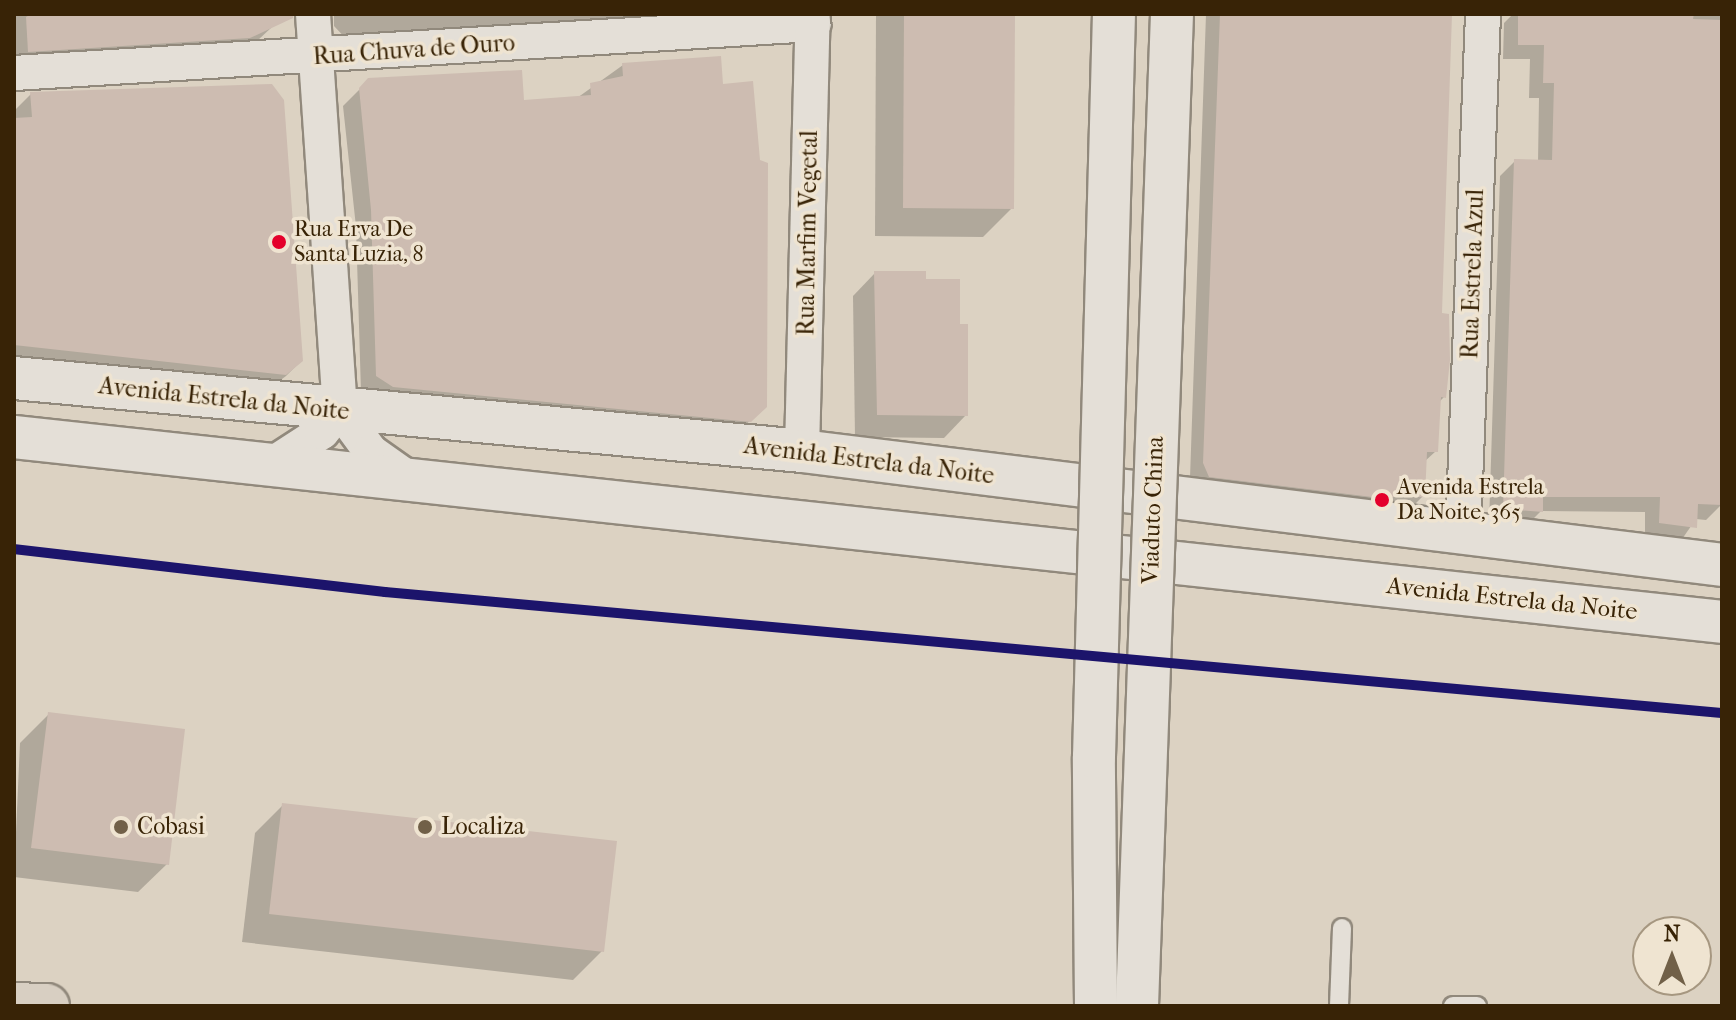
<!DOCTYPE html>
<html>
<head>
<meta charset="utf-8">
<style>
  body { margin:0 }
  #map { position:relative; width:1736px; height:1020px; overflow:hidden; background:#dcd2c2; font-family:"IM FELL French Canon",serif }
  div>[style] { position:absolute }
  .shadow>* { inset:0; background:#0003 }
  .building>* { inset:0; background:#cdbcb1 }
  .roads { filter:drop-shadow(2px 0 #91897c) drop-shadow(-2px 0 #91897c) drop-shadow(0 2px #91897c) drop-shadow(0 -2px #91897c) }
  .service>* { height:18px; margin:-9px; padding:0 9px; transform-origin:9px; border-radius:9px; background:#e4dfd7 }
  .minor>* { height:34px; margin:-17px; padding:0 17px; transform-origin:17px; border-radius:17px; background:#e4dfd7 }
  .tertiary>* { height:42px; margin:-21px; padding:0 21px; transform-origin:21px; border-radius:21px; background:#e4dfd7 }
  .primary>* { height:44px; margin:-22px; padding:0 22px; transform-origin:22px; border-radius:22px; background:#d8cfc2 }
  .bridges { filter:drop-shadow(2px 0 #91897c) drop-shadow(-2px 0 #91897c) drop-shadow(0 2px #91897c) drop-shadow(0 -2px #91897c) }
  .tertiary-bridge>* { height:42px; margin:-21px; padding:0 21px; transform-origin:21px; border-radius:21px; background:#e4dfd7 }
  .rail-1>* { height:10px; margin:-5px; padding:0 5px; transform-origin:5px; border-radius:5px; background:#1c146b }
  .dots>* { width:22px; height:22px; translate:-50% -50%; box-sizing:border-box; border:4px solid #efe4d1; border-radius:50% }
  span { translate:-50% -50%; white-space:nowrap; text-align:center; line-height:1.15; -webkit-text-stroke:7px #efe4d1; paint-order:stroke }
  .bus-label { font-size:22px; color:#382306 }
  .left { translate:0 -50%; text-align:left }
  .street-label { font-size:24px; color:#382306 }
  .poi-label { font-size:24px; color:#382306 }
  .frame { position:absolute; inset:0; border:16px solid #382306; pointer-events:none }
  .north { position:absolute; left:1632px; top:916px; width:80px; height:80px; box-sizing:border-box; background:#efe4d1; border:2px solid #a69780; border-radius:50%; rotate:0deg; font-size:22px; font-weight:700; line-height:32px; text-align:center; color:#382306 }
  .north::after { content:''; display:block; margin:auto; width:28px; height:36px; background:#716048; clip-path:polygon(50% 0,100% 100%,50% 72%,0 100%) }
</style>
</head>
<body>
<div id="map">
  <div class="shadow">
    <i style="clip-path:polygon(14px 14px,272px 14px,272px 27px,257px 41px,14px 66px)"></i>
    <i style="clip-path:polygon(334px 14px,728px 14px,517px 24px,352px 45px,334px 26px)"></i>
    <i style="clip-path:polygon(876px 14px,1013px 14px,1012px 208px,983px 237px,875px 236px)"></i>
    <i style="clip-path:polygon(1206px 14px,1451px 14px,1440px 315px,1444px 397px,1438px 403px,1436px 451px,1424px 462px,1423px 496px,1409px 510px,1190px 478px)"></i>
    <i style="clip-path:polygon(1513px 14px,1722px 14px,1721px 505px,1706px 520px,1696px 519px,1680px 542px,1645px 537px,1645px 512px,1541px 511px,1526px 526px,1489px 524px,1500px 176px,1515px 161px,1538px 162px,1539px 98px,1529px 98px,1530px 59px,1503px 59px,1504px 23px)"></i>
    <i style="clip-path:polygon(623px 65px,765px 406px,733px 437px,361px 392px,356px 227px,343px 106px,369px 80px,522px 102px,577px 98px)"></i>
    <i style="clip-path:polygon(31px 94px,301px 361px,286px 376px,269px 389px,14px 361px,14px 120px,16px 109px)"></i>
    <i style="clip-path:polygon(875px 273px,958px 326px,966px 415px,944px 438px,855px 437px,853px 296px)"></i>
    <i style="clip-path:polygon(49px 714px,167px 864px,138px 892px,14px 877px,20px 743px)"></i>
    <i style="clip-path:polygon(283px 805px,602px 951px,573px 980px,242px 942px,255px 833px)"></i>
  </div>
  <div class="building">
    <i style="clip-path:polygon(31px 14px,293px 14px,293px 18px,250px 38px,28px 52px,26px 17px)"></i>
    <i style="clip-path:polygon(904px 14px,1015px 14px,1014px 209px,903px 208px)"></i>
    <i style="clip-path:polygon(1220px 14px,1452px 14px,1442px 313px,1449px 314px,1450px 360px,1446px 398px,1441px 397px,1438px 452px,1427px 452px,1425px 497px,1372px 497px,1209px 477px,1203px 463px)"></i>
    <i style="clip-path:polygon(1518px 14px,1694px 14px,1693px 19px,1722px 20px,1722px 505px,1698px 504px,1697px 528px,1659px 523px,1660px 497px,1543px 497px,1543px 512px,1503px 509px,1514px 159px,1552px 160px,1554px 83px,1543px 83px,1544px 45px,1518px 45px)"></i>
    <i style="clip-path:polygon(721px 56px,723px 84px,753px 81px,760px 160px,768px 163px,767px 407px,751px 422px,393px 387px,376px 376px,371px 210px,359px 88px,368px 78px,522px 70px,524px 100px,591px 95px,590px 83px,623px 76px,622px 63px)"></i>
    <i style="clip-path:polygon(272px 84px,284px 100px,303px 361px,286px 375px,14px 345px,14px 118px,32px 117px,30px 92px)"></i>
    <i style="clip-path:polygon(874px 271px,926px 271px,926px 279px,960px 279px,960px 324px,968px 324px,968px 416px,877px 415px)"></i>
    <i style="clip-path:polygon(48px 712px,185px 729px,169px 865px,31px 848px)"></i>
    <i style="clip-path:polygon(282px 803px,617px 841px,604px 952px,269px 914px)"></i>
  </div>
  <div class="roads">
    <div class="service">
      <i style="left:1339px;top:1006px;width:78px;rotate:-87.8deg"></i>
      <i style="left:1453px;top:1006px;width:24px"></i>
    </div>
    <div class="minor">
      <i style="left:313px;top:14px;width:397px;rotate:86.1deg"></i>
      <i style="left:340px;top:410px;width:52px;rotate:53.6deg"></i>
      <i style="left:371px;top:452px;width:42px;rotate:35.2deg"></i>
      <i style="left:14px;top:73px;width:801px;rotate:-3.51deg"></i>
      <i style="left:802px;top:451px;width:437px;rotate:-88.6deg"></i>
      <i style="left:274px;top:463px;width:57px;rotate:-32.9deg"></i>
      <i style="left:322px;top:432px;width:28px;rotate:-51deg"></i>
      <i style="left:1463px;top:535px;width:521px;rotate:-87.8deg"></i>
    </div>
    <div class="tertiary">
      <i style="left:14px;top:378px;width:791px;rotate:5.29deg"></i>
      <i style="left:802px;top:451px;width:927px;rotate:7.06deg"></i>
      <i style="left:14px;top:437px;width:1718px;rotate:6.18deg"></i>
    </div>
    <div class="primary">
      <i style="left:14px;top:1005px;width:33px;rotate:2deg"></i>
    </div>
  </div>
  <div class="bridges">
    <div class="tertiary-bridge">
      <i style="left:1096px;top:1006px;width:249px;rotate:-90.5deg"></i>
      <i style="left:1094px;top:757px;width:743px;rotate:-88.46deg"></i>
      <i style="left:1137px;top:1006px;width:993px;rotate:-87.98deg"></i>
    </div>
  </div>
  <div class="rail-1">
    <i style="left:14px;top:549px;width:373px;rotate:6.6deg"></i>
    <i style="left:385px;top:592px;width:1342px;rotate:5.17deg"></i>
  </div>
  <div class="dots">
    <i style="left:279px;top:242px;background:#e4002b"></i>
    <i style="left:1382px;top:500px;background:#e4002b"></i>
    <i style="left:121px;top:827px;background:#716048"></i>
    <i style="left:425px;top:827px;background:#716048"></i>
  </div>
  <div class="bus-label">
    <span class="left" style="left:294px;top:242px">Rua Erva De<br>Santa Luzia, 8</span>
    <span class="left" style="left:1397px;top:500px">Avenida Estrela<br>Da Noite, 365</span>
  </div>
  <div class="street-label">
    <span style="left:414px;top:50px;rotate:-4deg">Rua Chuva de Ouro</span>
    <span style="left:808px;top:233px;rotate:-89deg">Rua Marfim Vegetal</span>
    <span style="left:1473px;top:274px;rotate:-88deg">Rua Estrela Azul</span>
    <span style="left:224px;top:399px;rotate:6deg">Avenida Estrela da Noite</span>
    <span style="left:869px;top:461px;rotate:7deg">Avenida Estrela da Noite</span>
    <span style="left:1153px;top:510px;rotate:-88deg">Viaduto China</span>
    <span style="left:1512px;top:599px;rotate:6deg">Avenida Estrela da Noite</span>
  </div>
  <div class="poi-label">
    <span class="left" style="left:137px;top:827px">Cobasi</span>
    <span class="left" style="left:441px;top:827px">Localiza</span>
  </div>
  <div class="frame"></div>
  <div class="north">N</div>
</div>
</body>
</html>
